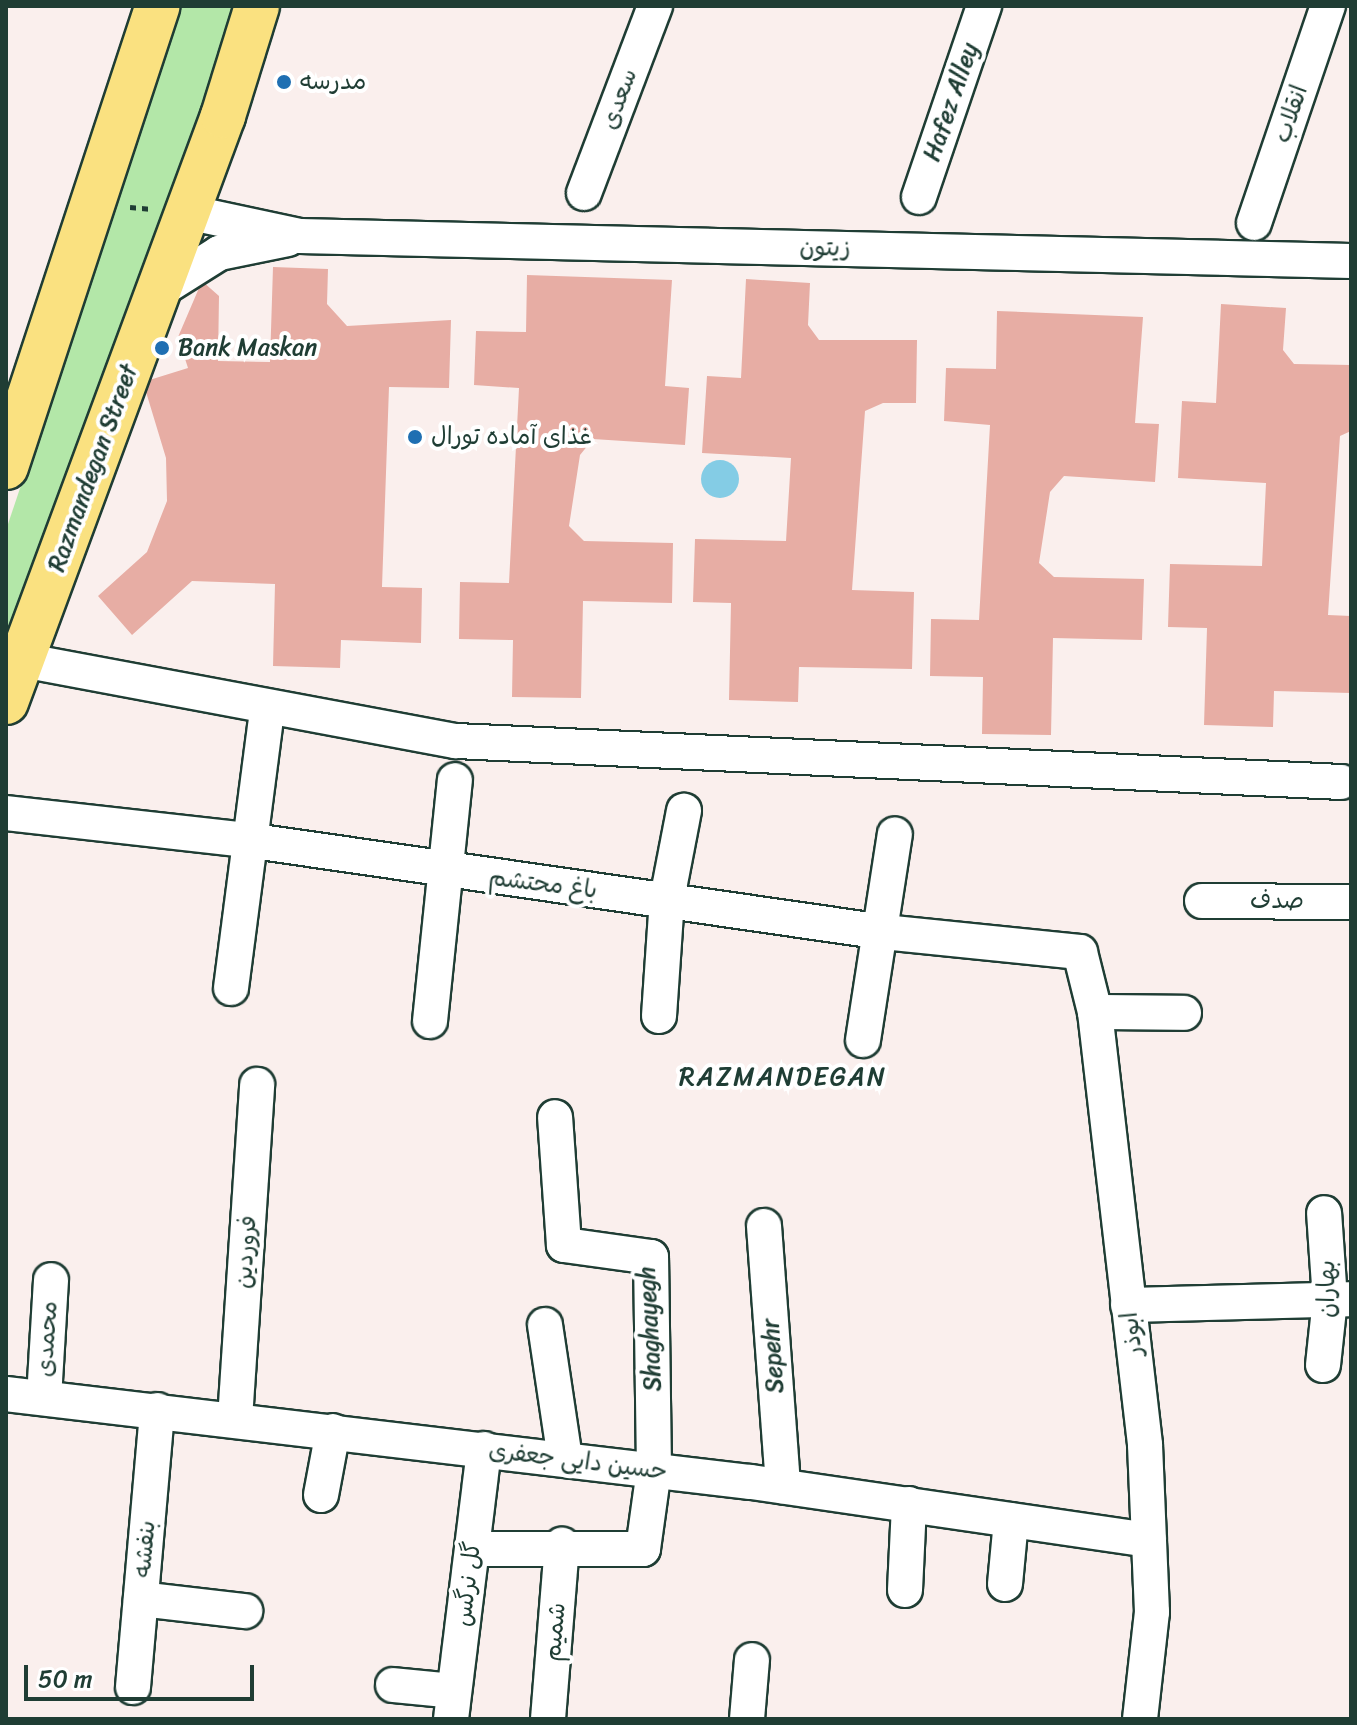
<!DOCTYPE html>
<html>
<head>
<meta charset="utf-8">
<style>
  body { margin:0 }
  #map { position:relative; width:1357px; height:1725px; overflow:hidden; background:#faefed; font-family:Sriracha,"Playpen Sans Arabic",sans-serif }
  div>[style] { position:absolute }
  .green>* { inset:0; background:#b3e7a8 }
  .water>* { inset:0; background:#84cce5 }
  .round { border-radius:50% }
  .building>* { inset:0; background:#e7ada4 }
  .path>* { height:5px; margin-top:-2.5px; transform-origin:0; background:repeating-linear-gradient(90deg,#1f3d34 0 6px,transparent 0 12px) }
  .roads { filter:drop-shadow(2px 0 #1f3d34) drop-shadow(-2px 0 #1f3d34) drop-shadow(0 2px #1f3d34) drop-shadow(0 -2px #1f3d34) }
  .minor>* { height:34px; margin:-17px; padding:0 17px; transform-origin:17px; border-radius:17px; background:#fff }
  .major>* { height:44px; margin:-22px; padding:0 22px; transform-origin:22px; border-radius:22px; background:#fae180 }
  .dots>* { width:22px; height:22px; translate:-50% -50%; box-sizing:border-box; border:4px solid #fff; border-radius:50% }
  span { translate:-50% -50%; white-space:nowrap; text-align:center; line-height:1.15; -webkit-text-stroke:8px #fff; paint-order:stroke }
  .poi-label { font-size:24px; color:#1f3d34 }
  .left { translate:0 -50%; text-align:left }
  .street-label { font-size:24px; color:#1f3d34 }
  .neighbourhood-label { font-size:26px; color:#1f3d34; letter-spacing:2px }
  .frame { position:absolute; inset:0; border:8px solid #1f3d34; pointer-events:none }
  .scale { position:absolute; left:24px; top:1665px; width:230px; height:36px; box-sizing:border-box; border:4px solid #1f3d34; border-top:0; padding-left:10px; font-size:24px; line-height:28px; white-space:nowrap; color:#1f3d34; -webkit-text-stroke:6px #fff; paint-order:stroke }
</style>
</head>
<body>
<div id="map">
  <div class="green">
    <i style="clip-path:polygon(182px 6px,238px 6px,6px 666px,6px 530px)"></i>
  </div>
  <div class="water">
    <i class="round" style="left:701px;top:460px;width:38px;height:38px"></i>
  </div>
  <div class="building">
    <i style="clip-path:polygon(273px 267px,328px 269px,327px 304px,347px 326px,451px 320px,449px 388px,389px 387px,382px 587px,422px 588px,421px 643px,341px 640px,340px 668px,273px 666px,275px 584px,192px 581px,132px 635px,98px 596px,147px 552px,167px 501px,166px 458px,143px 382px,188px 368px,178px 337px,202px 281px,219px 296px,218px 361px,270px 362px)"></i>
    <i style="clip-path:polygon(527px 275px,672px 280px,665px 386px,689px 388px,685px 445px,593px 439px,580px 455px,569px 526px,584px 541px,673px 543px,672px 603px,583px 601px,581px 698px,512px 697px,513px 640px,459px 639px,460px 582px,509px 583px,519px 388px,474px 385px,476px 331px,526px 332px)"></i>
    <i style="clip-path:polygon(746px 279px,810px 283px,808px 325px,819px 340px,917px 340px,916px 403px,883px 403px,865px 411px,852px 590px,914px 592px,912px 669px,799px 667px,798px 702px,729px 700px,731px 603px,693px 602px,695px 539px,786px 541px,791px 458px,702px 453px,707px 376px,741px 378px)"></i>
    <i style="clip-path:polygon(1221px 304px,1286px 308px,1283px 350px,1294px 364px,1351px 365px,1351px 431px,1340px 436px,1328px 615px,1351px 616px,1351px 693px,1274px 691px,1273px 727px,1204px 725px,1207px 628px,1168px 627px,1170px 564px,1262px 566px,1266px 483px,1178px 478px,1182px 401px,1216px 403px)"></i>
    <i style="clip-path:polygon(997px 311px,1143px 317px,1135px 423px,1159px 424px,1155px 482px,1064px 476px,1050px 492px,1039px 563px,1054px 577px,1144px 579px,1142px 640px,1053px 638px,1051px 735px,982px 734px,983px 677px,930px 676px,931px 619px,979px 620px,990px 425px,944px 421px,946px 368px,996px 369px)"></i>
  </div>
  <div class="path">
    <i style="left:130px;top:207px;width:22px;rotate:5deg"></i>
  </div>
  <div class="roads">
    <div class="minor">
      <i style="left:584px;top:193px;width:200px;rotate:-69.2deg"></i>
      <i style="left:919px;top:197px;width:202px;rotate:-71.2deg"></i>
      <i style="left:187px;top:212px;width:116px;rotate:12deg"></i>
      <i style="left:300px;top:236px;width:1051px;rotate:1.36deg"></i>
      <i style="left:1254px;top:223px;width:229px;rotate:-71.2deg"></i>
      <i style="left:159px;top:291px;width:71px;rotate:-32.3deg"></i>
      <i style="left:219px;top:253px;width:70px;rotate:-11.5deg"></i>
      <i style="left:22px;top:660px;width:441px;rotate:10.6deg"></i>
      <i style="left:456px;top:741px;width:886px;rotate:2.65deg"></i>
      <i style="left:6px;top:813px;width:243px;rotate:6.4deg"></i>
      <i style="left:247px;top:840px;width:643px;rotate:8.23deg"></i>
      <i style="left:883px;top:932px;width:198px;rotate:5.8deg"></i>
      <i style="left:1080px;top:952px;width:62px;rotate:76deg"></i>
      <i style="left:1095px;top:1012px;width:436px;rotate:83.4deg"></i>
      <i style="left:1145px;top:1445px;width:167px;rotate:87.6deg"></i>
      <i style="left:1152px;top:1612px;width:108px;rotate:96.4deg"></i>
      <i style="left:1202px;top:901px;width:149px;rotate:0.4deg"></i>
      <i style="left:231px;top:988px;width:272px;rotate:-82.6deg"></i>
      <i style="left:1095px;top:1012px;width:89px;rotate:0.6deg"></i>
      <i style="left:659px;top:1016px;width:117px;rotate:-86.1deg"></i>
      <i style="left:667px;top:899px;width:90px;rotate:-79.1deg"></i>
      <i style="left:430px;top:1021px;width:242px;rotate:-84.1deg"></i>
      <i style="left:863px;top:1040px;width:208px;rotate:-81.2deg"></i>
      <i style="left:764px;top:1226px;width:261px;rotate:85.8deg"></i>
      <i style="left:1128px;top:1305px;width:223px;rotate:-1.5deg"></i>
      <i style="left:545px;top:1325px;width:135px;rotate:81.5deg"></i>
      <i style="left:1323px;top:1365px;width:65px;rotate:-83.9deg"></i>
      <i style="left:1330px;top:1300px;width:87px;rotate:-93.9deg"></i>
      <i style="left:6px;top:1394px;width:750px;rotate:6.74deg"></i>
      <i style="left:751px;top:1482px;width:402px;rotate:8.3deg"></i>
      <i style="left:44px;top:1398px;width:118px;rotate:-86.6deg"></i>
      <i style="left:235px;top:1419px;width:335px;rotate:-86.2deg"></i>
      <i style="left:321px;top:1495px;width:65px;rotate:-79.4deg"></i>
      <i style="left:472px;top:1549px;width:171px"></i>
      <i style="left:643px;top:1549px;width:80px;rotate:-82.1deg"></i>
      <i style="left:654px;top:1470px;width:213px;rotate:-90.8deg"></i>
      <i style="left:651px;top:1257px;width:88px;rotate:-172.1deg"></i>
      <i style="left:564px;top:1245px;width:128px;rotate:-94deg"></i>
      <i style="left:1005px;top:1584px;width:64px;rotate:-84.6deg"></i>
      <i style="left:905px;top:1590px;width:86px;rotate:-87.3deg"></i>
      <i style="left:141px;top:1599px;width:105px;rotate:6.6deg"></i>
      <i style="left:393px;top:1685px;width:61px;rotate:5.6deg"></i>
      <i style="left:133px;top:1687px;width:278px;rotate:-85deg"></i>
      <i style="left:451px;top:1719px;width:272px;rotate:-83deg"></i>
      <i style="left:548px;top:1719px;width:175px;rotate:-85.4deg"></i>
      <i style="left:747px;top:1719px;width:59px;rotate:-85.2deg"></i>
    </div>
    <div class="major">
      <i style="left:6px;top:467px;width:485px;rotate:-71.8deg"></i>
      <i style="left:6px;top:702px;width:625px;rotate:-69.68deg"></i>
      <i style="left:223px;top:116px;width:115px;rotate:-72.8deg"></i>
    </div>
  </div>
  <div class="dots">
    <i style="left:284px;top:82px;background:#1f6fb2"></i>
    <i style="left:162px;top:348px;background:#1f6fb2"></i>
    <i style="left:415px;top:437px;background:#1f6fb2"></i>
  </div>
  <div class="poi-label">
    <span class="left" style="left:300px;top:82px">مدرسه</span>
    <span class="left" style="left:178px;top:348px">Bank Maskan</span>
    <span class="left" style="left:431px;top:437px">غذای آماده تورال</span>
  </div>
  <div class="street-label">
    <span style="left:619px;top:99px;rotate:-69deg">سعدی</span>
    <span style="left:951px;top:102px;rotate:-71deg">Hafez Alley</span>
    <span style="left:1291px;top:114px;rotate:-71deg">انقلاب</span>
    <span style="left:825px;top:248px;rotate:1deg">زیتون</span>
    <span style="left:93px;top:468px;rotate:-70deg">Razmandegan Street</span>
    <span style="left:543px;top:884px;rotate:7deg">باغ محتشم</span>
    <span style="left:1277px;top:901px">صدف</span>
    <span style="left:246px;top:1252px;rotate:-86deg">فروردین</span>
    <span style="left:1327px;top:1289px;rotate:-90deg">بهاران</span>
    <span style="left:650px;top:1329px;rotate:-93deg">Shaghayegh</span>
    <span style="left:1132px;top:1334px;rotate:-97deg">ابوذر</span>
    <span style="left:47px;top:1339px;rotate:-86deg">محمدی</span>
    <span style="left:773px;top:1356px;rotate:-94deg">Sepehr</span>
    <span style="left:578px;top:1461px;rotate:7deg">حسین دایی جعفری</span>
    <span style="left:145px;top:1549px;rotate:-85deg">بنفشه</span>
    <span style="left:468px;top:1584px;rotate:-83deg">گل نرگس</span>
    <span style="left:555px;top:1632px;rotate:-85deg">شمیم</span>
  </div>
  <div class="neighbourhood-label">
    <span style="left:783px;top:1077px">RAZMANDEGAN</span>
  </div>
  <div class="frame"></div>
  <div class="scale">50 m</div>
</div>
</body>
</html>
